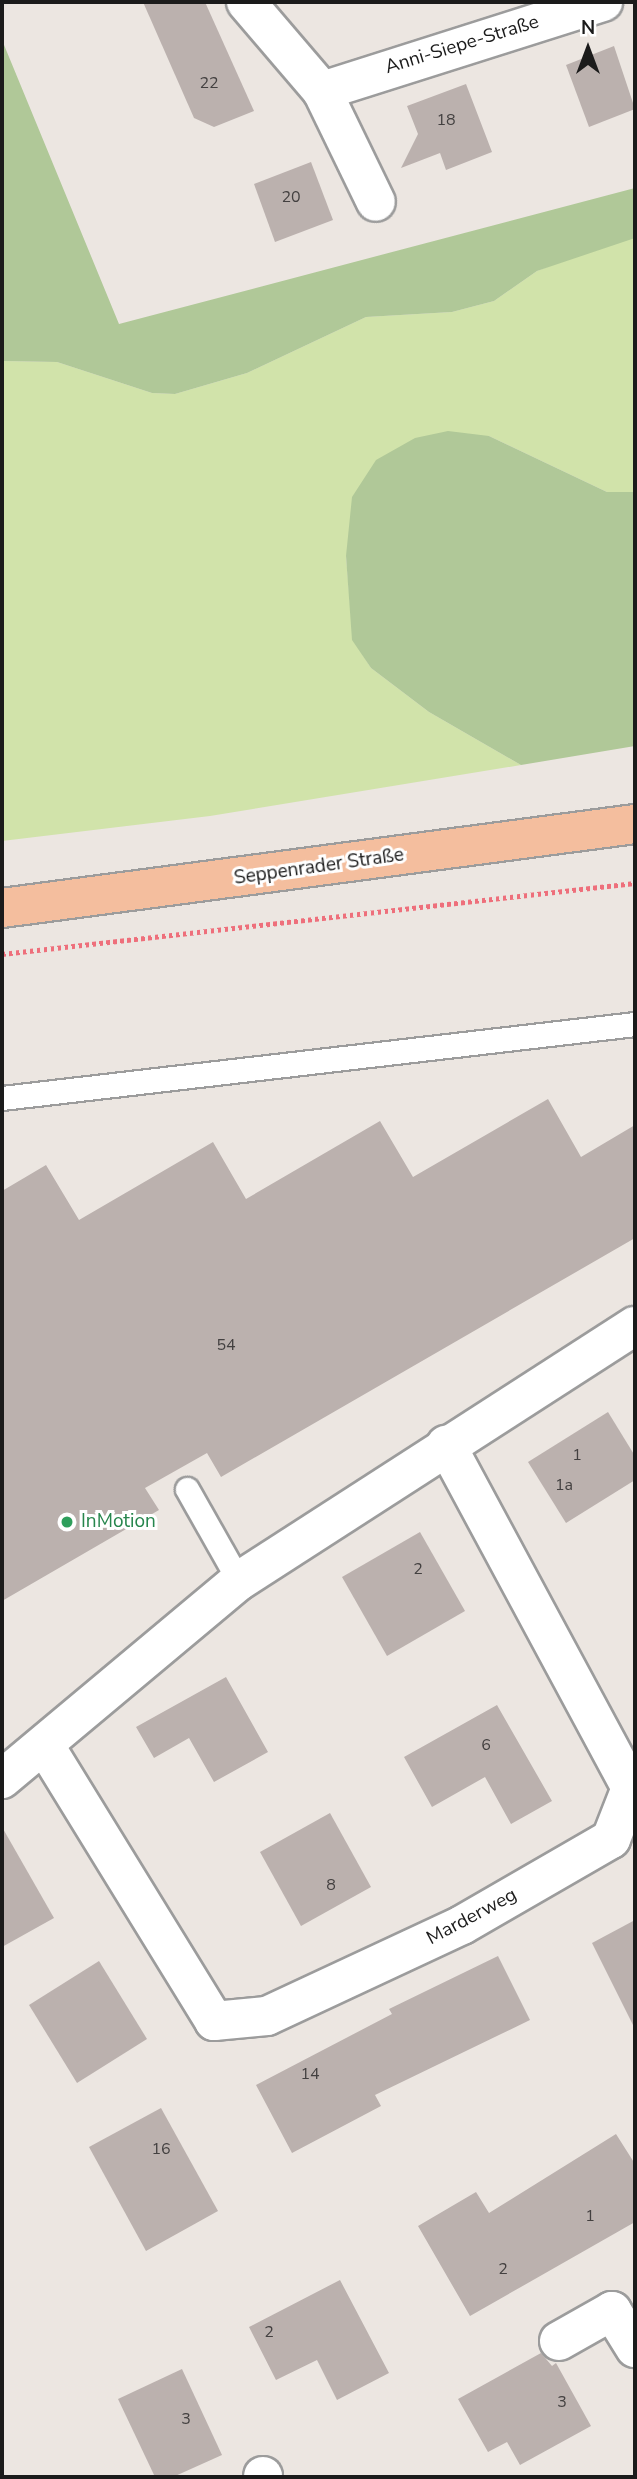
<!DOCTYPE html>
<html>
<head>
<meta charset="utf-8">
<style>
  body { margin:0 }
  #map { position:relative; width:637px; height:2479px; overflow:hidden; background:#ece6e1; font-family:"Nunito Sans",sans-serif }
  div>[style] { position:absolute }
  .grass>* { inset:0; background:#d1e3aa }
  .forest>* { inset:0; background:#b0c898 }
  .building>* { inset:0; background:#bbb1ae }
  .path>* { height:4.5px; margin-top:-2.25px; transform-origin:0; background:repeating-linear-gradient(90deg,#ee6f7b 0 3.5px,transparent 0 7px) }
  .roads { filter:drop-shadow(2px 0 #9c9c9c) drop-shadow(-2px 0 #9c9c9c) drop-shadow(0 2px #9c9c9c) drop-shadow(0 -2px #9c9c9c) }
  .lane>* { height:23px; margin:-11.5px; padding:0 11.5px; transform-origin:11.5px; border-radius:11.5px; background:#fff }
  .street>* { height:38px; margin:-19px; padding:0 19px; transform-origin:19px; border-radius:19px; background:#fff }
  .primary>* { height:38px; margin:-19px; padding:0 19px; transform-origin:19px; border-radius:19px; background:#f4be9e }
  .dots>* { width:19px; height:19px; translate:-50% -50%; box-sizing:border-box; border:4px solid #fff; border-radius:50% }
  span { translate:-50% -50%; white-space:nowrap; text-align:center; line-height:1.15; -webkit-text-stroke:6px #fff; paint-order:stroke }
  .number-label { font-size:16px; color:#434040 }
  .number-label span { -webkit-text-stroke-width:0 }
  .street-label { font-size:19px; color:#1b1b1b }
  .leisure-label { font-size:19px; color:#27864d }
  .left { translate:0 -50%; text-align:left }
  .frame { position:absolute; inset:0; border:4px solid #1b1b1b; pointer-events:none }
  .north { position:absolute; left:553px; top:14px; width:70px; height:70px; -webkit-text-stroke:5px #fff; paint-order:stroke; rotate:0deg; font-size:19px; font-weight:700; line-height:28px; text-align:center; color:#1b1b1b }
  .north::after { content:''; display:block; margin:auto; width:24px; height:32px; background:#1b1b1b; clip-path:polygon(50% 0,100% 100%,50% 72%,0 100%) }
</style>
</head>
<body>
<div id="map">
  <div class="grass">
    <i style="clip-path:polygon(623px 238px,635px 238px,635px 492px,607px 492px,489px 436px,346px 556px,353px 640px,371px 668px,429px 712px,521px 765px,210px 816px,2px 841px,2px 361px,57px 362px,152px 393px,175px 394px,247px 373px,366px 317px,452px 312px,494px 301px,537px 271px)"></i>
  </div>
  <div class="forest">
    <i style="clip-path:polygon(2px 40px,119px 324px,635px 188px,635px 238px,537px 271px,494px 301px,452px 312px,366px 317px,247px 373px,175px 394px,152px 393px,57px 362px,2px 361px)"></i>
    <i style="clip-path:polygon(448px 431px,489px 436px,607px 492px,635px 492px,635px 746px,521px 765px,429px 712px,371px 668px,352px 640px,346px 556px,352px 497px,376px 460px,415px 438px)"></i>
  </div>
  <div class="building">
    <i style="clip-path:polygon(143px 2px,205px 2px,254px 111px,214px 127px,194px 118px)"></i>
    <i style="clip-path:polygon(614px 46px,635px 109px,589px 127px,566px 65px)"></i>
    <i style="clip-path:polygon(466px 84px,492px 152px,446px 170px,440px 153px,401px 168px,418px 134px,407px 106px)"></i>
    <i style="clip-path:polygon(311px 162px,333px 220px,275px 242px,254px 184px)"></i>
    <i style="clip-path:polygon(548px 1099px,581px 1157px,635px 1125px,635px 1238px,221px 1477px,207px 1453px,145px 1488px,159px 1510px,2px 1601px,2px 1191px,46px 1165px,79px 1220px,213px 1142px,246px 1199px,380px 1121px,413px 1177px)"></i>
    <i style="clip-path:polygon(608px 1412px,635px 1456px,635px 1480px,566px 1523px,528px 1462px)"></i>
    <i style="clip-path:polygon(420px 1532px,465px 1611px,387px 1656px,342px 1577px)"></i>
    <i style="clip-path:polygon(226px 1677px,268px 1752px,214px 1782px,189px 1738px,154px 1758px,136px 1727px)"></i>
    <i style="clip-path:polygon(497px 1705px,552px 1801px,511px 1824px,485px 1777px,432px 1807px,404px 1757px)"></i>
    <i style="clip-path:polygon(330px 1813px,371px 1887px,301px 1926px,260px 1852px)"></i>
    <i style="clip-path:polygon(2px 1827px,54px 1918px,2px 1947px)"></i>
    <i style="clip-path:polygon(635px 1920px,635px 2029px,592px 1943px)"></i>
    <i style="clip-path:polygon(498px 1956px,530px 2020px,375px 2095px,381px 2106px,292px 2153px,256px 2085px,392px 2014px,389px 2009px)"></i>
    <i style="clip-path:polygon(99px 1961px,147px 2039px,77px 2083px,29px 2005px)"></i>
    <i style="clip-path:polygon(161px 2108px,218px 2211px,146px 2251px,89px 2147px)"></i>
    <i style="clip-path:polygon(616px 2134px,635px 2164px,635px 2222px,470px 2316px,418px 2226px,476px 2192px,489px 2213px)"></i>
    <i style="clip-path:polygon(340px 2280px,389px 2373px,337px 2400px,317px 2360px,276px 2380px,249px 2327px)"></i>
    <i style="clip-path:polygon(541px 2353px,552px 2366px,556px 2363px,591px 2426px,520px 2465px,507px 2442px,488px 2452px,458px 2399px)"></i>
    <i style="clip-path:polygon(182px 2369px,222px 2455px,173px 2477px,155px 2477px,118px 2399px)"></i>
  </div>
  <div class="path">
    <i style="left:2px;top:954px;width:637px;rotate:-6.4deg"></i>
  </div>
  <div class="roads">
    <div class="lane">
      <i style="left:2px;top:1098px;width:637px;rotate:-6.67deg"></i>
      <i style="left:187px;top:1489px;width:106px;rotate:60.5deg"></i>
    </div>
    <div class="street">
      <i style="left:246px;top:2px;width:117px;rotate:49.5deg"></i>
      <i style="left:322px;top:91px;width:123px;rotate:64.1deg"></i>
      <i style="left:322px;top:91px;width:295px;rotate:-17.6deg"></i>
      <i style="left:45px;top:1746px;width:323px;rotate:58.4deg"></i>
      <i style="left:214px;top:2021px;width:53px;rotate:-5.4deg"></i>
      <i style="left:267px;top:2016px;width:215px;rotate:-25deg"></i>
      <i style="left:462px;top:1925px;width:172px;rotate:-30deg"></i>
      <i style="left:611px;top:1839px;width:55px;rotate:-68.6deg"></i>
      <i style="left:631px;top:1788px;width:390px;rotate:-118.3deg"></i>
      <i style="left:2px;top:1779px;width:309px;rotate:-39.9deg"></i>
      <i style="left:239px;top:1581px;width:471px;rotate:-32.8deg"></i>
      <i style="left:559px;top:2341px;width:61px;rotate:-29.5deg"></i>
      <i style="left:612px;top:2311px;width:44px;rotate:58.1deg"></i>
      <i style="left:263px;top:2476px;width:1px;rotate:90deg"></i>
    </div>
    <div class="primary">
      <i style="left:2px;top:908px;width:639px;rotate:-7.56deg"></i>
    </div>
  </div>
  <div class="dots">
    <i style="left:67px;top:1522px;background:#2e9e5b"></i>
  </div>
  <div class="number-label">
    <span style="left:209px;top:83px">22</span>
    <span style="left:446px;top:120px">18</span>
    <span style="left:291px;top:197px">20</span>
    <span style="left:226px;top:1345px">54</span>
    <span style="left:577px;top:1455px">1</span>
    <span style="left:564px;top:1485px">1a</span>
    <span style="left:418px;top:1569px">2</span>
    <span style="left:486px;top:1745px">6</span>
    <span style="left:331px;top:1885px">8</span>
    <span style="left:310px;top:2074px">14</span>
    <span style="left:161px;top:2149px">16</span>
    <span style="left:590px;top:2216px">1</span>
    <span style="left:503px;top:2269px">2</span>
    <span style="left:269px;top:2332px">2</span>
    <span style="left:562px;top:2402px">3</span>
    <span style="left:186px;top:2419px">3</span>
  </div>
  <div class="street-label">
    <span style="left:462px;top:45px;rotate:-17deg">Anni-Siepe-Straße</span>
    <span style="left:319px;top:867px;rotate:-8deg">Seppenrader Straße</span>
    <span style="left:472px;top:1917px;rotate:-28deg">Marderweg</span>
  </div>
  <div class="leisure-label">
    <span class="left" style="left:81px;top:1522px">InMotion</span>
  </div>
  <div class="frame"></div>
  <div class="north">N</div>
</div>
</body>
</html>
